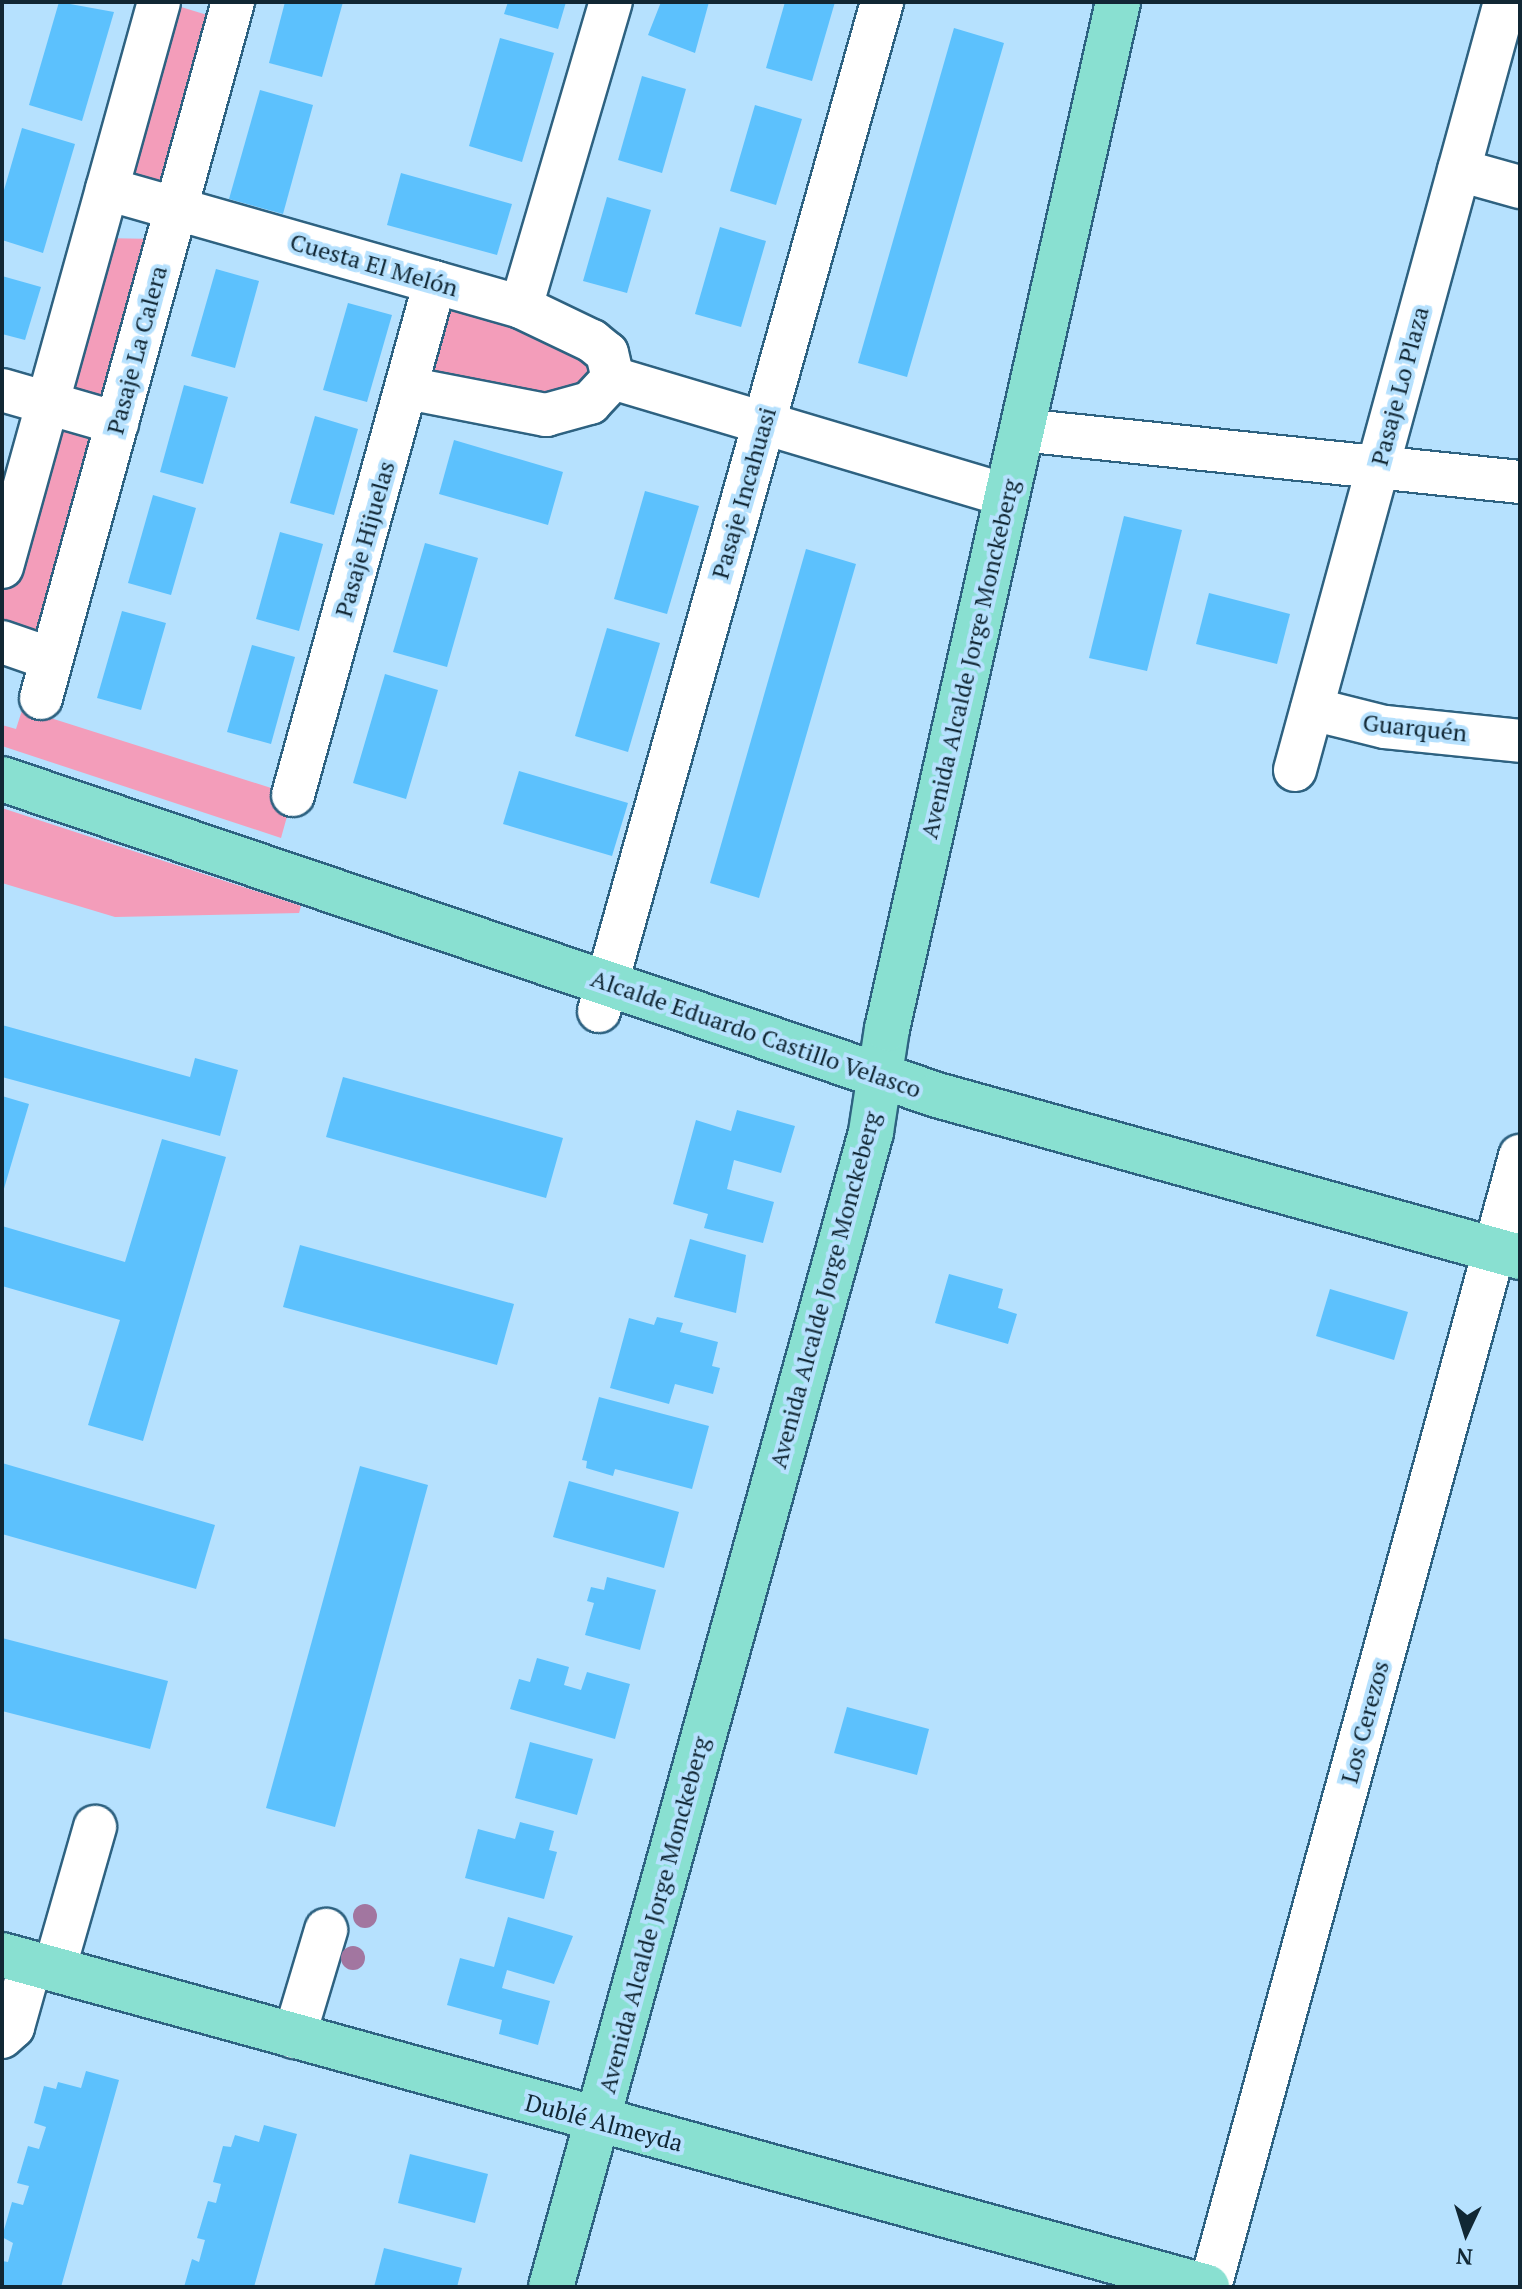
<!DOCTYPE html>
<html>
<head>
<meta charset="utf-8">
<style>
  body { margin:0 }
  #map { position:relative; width:1522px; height:2289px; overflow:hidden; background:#b6e1fe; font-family:"PT Serif",serif }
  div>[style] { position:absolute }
  .green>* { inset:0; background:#f39dba }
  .building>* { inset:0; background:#5cc1fd }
  .roads { filter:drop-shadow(2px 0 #2e6281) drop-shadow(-2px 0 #2e6281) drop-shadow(0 2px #2e6281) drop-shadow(0 -2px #2e6281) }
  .minor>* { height:42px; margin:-21px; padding:0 21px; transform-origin:21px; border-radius:21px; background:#fff }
  .major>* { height:44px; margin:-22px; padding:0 22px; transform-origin:22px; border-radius:22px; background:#89e0d1 }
  .trees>* { width:24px; height:24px; margin:-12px; border-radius:50%; background:#a276a0 }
  span { translate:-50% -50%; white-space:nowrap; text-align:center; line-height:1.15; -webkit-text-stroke:8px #b6e1fe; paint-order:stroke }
  .street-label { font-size:24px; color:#112734 }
  .frame { position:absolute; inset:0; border:4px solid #112734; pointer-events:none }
  .north { position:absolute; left:1426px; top:2193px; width:80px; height:80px; -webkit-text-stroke:6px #b6e1fe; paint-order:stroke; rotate:184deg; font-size:22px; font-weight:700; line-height:32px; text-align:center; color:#112734 }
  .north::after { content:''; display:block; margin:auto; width:28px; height:36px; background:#112734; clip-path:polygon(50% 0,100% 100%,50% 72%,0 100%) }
</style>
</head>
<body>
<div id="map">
  <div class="green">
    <i style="clip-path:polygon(168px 3px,217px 18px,164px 212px,111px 206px)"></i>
    <i style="clip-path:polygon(101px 238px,157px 239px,109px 409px,57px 394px)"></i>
    <i style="clip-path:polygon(446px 299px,560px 342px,595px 372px,587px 390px,540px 402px,424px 378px)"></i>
    <i style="clip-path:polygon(48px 417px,108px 433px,47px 647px,2px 633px,2px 587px)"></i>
    <i style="clip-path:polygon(33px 676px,38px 714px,293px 795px,281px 838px,2px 746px,2px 725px,16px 729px)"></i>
    <i style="clip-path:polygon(2px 808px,301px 906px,299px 913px,115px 917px,2px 883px)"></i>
  </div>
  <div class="building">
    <i style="clip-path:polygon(59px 2px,114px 12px,82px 121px,29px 105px)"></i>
    <i style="clip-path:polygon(285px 2px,343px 2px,322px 77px,269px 63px)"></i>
    <i style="clip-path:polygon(508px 2px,566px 2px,558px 29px,504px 14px)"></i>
    <i style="clip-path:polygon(661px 2px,709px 2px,695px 53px,648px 35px)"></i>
    <i style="clip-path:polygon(785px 2px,835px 2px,812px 81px,766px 68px)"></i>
    <i style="clip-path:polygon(954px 28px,1004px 43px,907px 377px,858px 363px)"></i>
    <i style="clip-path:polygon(500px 38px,554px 53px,522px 162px,469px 146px)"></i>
    <i style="clip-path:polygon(642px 76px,686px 89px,662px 173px,618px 160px)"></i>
    <i style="clip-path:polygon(260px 90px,313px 105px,283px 214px,229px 199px)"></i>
    <i style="clip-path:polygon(755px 105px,802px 119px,776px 205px,730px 191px)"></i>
    <i style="clip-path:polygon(22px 128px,75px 144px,43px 253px,2px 240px,2px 197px)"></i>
    <i style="clip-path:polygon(401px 173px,512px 204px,497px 255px,387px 225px)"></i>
    <i style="clip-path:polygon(607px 197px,651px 210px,627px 293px,583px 281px)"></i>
    <i style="clip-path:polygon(720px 227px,766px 241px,741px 327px,695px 314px)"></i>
    <i style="clip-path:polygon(216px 269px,259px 281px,235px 368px,191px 356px)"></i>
    <i style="clip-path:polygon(2px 276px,41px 287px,25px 340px,2px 334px)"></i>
    <i style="clip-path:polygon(348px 303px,392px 315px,367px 402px,323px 390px)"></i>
    <i style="clip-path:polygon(184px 385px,228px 397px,203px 484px,160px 472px)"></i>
    <i style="clip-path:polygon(315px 416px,358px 429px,334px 515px,290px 503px)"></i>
    <i style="clip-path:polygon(454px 440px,563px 472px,548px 525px,439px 494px)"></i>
    <i style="clip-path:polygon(645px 491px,699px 506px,667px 614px,614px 599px)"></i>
    <i style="clip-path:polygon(153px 495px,196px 508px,171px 595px,128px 583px)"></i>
    <i style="clip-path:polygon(1124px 516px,1182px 530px,1147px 671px,1089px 658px)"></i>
    <i style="clip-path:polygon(280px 532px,323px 544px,299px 631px,256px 619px)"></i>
    <i style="clip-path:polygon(425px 543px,478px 558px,447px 667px,393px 652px)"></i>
    <i style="clip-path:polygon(806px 549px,856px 564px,759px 898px,710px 883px)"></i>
    <i style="clip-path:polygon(1209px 593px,1290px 614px,1277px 664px,1196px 644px)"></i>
    <i style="clip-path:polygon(122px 611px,166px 623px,141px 710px,97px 698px)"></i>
    <i style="clip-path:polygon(607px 628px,660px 643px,628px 752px,575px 736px)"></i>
    <i style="clip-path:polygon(252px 645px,295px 657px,271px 744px,227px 732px)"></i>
    <i style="clip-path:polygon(385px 674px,438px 690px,406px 799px,353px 783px)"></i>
    <i style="clip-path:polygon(519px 771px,628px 803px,612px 856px,503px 824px)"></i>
    <i style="clip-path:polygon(2px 1025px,190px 1077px,195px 1058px,238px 1070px,220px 1136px,2px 1077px)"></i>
    <i style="clip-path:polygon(343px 1077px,563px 1138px,546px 1198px,326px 1137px)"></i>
    <i style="clip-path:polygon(2px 1096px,29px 1104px,3px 1192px,2px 1192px)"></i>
    <i style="clip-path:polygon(737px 1110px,795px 1126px,781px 1173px,734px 1160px,727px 1189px,774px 1202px,763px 1243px,704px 1228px,708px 1214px,673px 1204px,696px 1120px,731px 1131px)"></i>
    <i style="clip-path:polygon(162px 1139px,226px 1157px,143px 1441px,88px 1425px,120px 1320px,2px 1286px,2px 1226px,125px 1262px)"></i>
    <i style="clip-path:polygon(690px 1239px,746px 1255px,736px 1313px,674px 1297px)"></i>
    <i style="clip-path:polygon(300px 1245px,514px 1304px,497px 1365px,283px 1307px)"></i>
    <i style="clip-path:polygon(949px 1274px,1003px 1289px,998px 1308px,1017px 1314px,1008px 1344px,935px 1323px)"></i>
    <i style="clip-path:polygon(1330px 1289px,1408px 1312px,1394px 1360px,1316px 1336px)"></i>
    <i style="clip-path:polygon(657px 1317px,683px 1323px,680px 1332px,718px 1342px,712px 1366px,720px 1368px,713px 1394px,675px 1384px,669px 1404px,610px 1388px,629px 1318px,654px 1325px)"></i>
    <i style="clip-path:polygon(599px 1397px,709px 1426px,692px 1489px,615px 1469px,613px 1476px,586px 1468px,587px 1461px,582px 1460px)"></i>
    <i style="clip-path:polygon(2px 1463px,215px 1525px,196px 1589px,2px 1534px)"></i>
    <i style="clip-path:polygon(360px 1466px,428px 1485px,335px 1827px,266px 1808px)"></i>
    <i style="clip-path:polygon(569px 1481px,679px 1512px,664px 1568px,553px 1537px)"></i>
    <i style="clip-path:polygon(607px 1577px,656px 1590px,640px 1650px,585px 1635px,594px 1603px,587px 1601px,591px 1587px,604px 1590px)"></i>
    <i style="clip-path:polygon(2px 1638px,168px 1681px,150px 1749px,2px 1711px)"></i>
    <i style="clip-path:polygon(537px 1658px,569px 1667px,564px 1685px,581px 1690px,587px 1672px,630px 1684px,615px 1739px,510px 1709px,519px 1679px,530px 1682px)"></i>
    <i style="clip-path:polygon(847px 1707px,929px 1729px,917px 1775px,834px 1753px)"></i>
    <i style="clip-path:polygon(530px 1742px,593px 1759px,577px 1815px,515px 1798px)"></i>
    <i style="clip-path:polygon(520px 1822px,554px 1831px,549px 1850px,557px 1852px,544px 1899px,465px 1878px,478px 1829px,515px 1839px)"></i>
    <i style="clip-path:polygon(508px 1917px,573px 1936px,554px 1984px,507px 1970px,502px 1988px,550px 2001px,538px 2045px,499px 2034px,502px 2020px,447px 2005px,460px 1958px,494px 1967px)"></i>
    <i style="clip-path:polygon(86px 2071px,119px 2080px,61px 2287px,2px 2287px,2px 2261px,8px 2262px,13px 2243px,2px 2237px,12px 2202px,23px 2205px,29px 2186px,17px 2183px,28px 2146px,39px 2149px,46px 2127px,34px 2123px,44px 2086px,56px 2089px,58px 2082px,81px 2088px)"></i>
    <i style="clip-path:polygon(264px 2125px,297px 2134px,254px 2287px,184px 2287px,192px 2259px,199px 2262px,205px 2240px,197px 2238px,208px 2201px,216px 2203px,221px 2184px,213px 2182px,223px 2146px,231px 2147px,235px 2135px,259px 2142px)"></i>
    <i style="clip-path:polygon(410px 2154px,488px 2174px,475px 2223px,398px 2203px)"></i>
    <i style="clip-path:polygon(384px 2248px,462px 2268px,457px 2287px,374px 2287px)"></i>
  </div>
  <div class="roads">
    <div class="minor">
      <i style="left:1459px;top:170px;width:63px;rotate:15.6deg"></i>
      <i style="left:107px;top:189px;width:430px;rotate:15.9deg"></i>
      <i style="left:521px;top:307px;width:79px;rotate:25.6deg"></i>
      <i style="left:592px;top:341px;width:19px;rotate:39deg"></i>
      <i style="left:607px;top:353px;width:26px;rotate:77deg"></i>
      <i style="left:521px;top:307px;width:318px;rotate:-73.6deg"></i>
      <i style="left:613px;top:378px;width:410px;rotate:16.6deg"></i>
      <i style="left:407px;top:388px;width:142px;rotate:11deg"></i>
      <i style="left:546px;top:415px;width:46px;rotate:-15.3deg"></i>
      <i style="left:590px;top:403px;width:34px;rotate:-47deg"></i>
      <i style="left:2px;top:390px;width:120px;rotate:16deg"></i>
      <i style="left:1021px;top:430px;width:502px;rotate:5.95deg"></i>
      <i style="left:2px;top:567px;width:586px;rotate:-74.47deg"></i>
      <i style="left:2px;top:642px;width:52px;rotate:19.1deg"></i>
      <i style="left:41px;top:698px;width:722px;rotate:-74.58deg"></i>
      <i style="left:1312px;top:709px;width:75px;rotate:13.9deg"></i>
      <i style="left:1385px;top:727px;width:136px;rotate:5.9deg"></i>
      <i style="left:1295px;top:770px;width:796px;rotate:-74.71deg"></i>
      <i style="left:293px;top:795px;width:532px;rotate:-74.53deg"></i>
      <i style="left:599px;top:1011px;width:1048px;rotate:-74.33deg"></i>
      <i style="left:54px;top:1970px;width:149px;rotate:-74deg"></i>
      <i style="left:2px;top:2037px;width:15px;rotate:-42deg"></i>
      <i style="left:13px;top:2027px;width:66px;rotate:-74.3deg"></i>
      <i style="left:294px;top:2037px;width:112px;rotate:-73.3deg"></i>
      <i style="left:1210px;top:2287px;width:1173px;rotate:-74.67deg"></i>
    </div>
    <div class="major">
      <i style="left:2px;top:779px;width:987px;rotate:18.67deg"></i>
      <i style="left:937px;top:1095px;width:605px;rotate:15.53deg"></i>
      <i style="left:2px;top:1955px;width:1250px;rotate:15.4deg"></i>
      <i style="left:551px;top:2287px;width:1199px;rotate:-74.51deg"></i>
      <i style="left:871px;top:1132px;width:104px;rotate:-81.2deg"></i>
      <i style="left:887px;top:1029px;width:1053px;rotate:-77.32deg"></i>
    </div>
  </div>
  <div class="trees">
    <i style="left:365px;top:1916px"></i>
    <i style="left:353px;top:1958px"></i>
  </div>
  <div class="street-label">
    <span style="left:374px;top:265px;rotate:16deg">Cuesta El Melón</span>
    <span style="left:137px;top:350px;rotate:-75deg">Pasaje La Calera</span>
    <span style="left:1400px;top:386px;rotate:-75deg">Pasaje Lo Plaza</span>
    <span style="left:744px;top:493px;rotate:-74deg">Pasaje Incahuasi</span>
    <span style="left:365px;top:539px;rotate:-74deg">Pasaje Hijuelas</span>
    <span style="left:970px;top:659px;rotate:-77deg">Avenida Alcalde Jorge Monckeberg</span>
    <span style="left:1415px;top:728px;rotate:6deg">Guarquén</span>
    <span style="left:756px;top:1034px;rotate:19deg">Alcalde Eduardo Castillo Velasco</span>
    <span style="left:825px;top:1290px;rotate:-75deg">Avenida Alcalde Jorge Monckeberg</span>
    <span style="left:1365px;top:1722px;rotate:-75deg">Los Cerezos</span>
    <span style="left:654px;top:1915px;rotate:-75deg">Avenida Alcalde Jorge Monckeberg</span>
    <span style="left:604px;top:2123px;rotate:15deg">Dublé Almeyda</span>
  </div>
  <div class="frame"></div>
  <div class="north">N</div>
</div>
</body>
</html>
